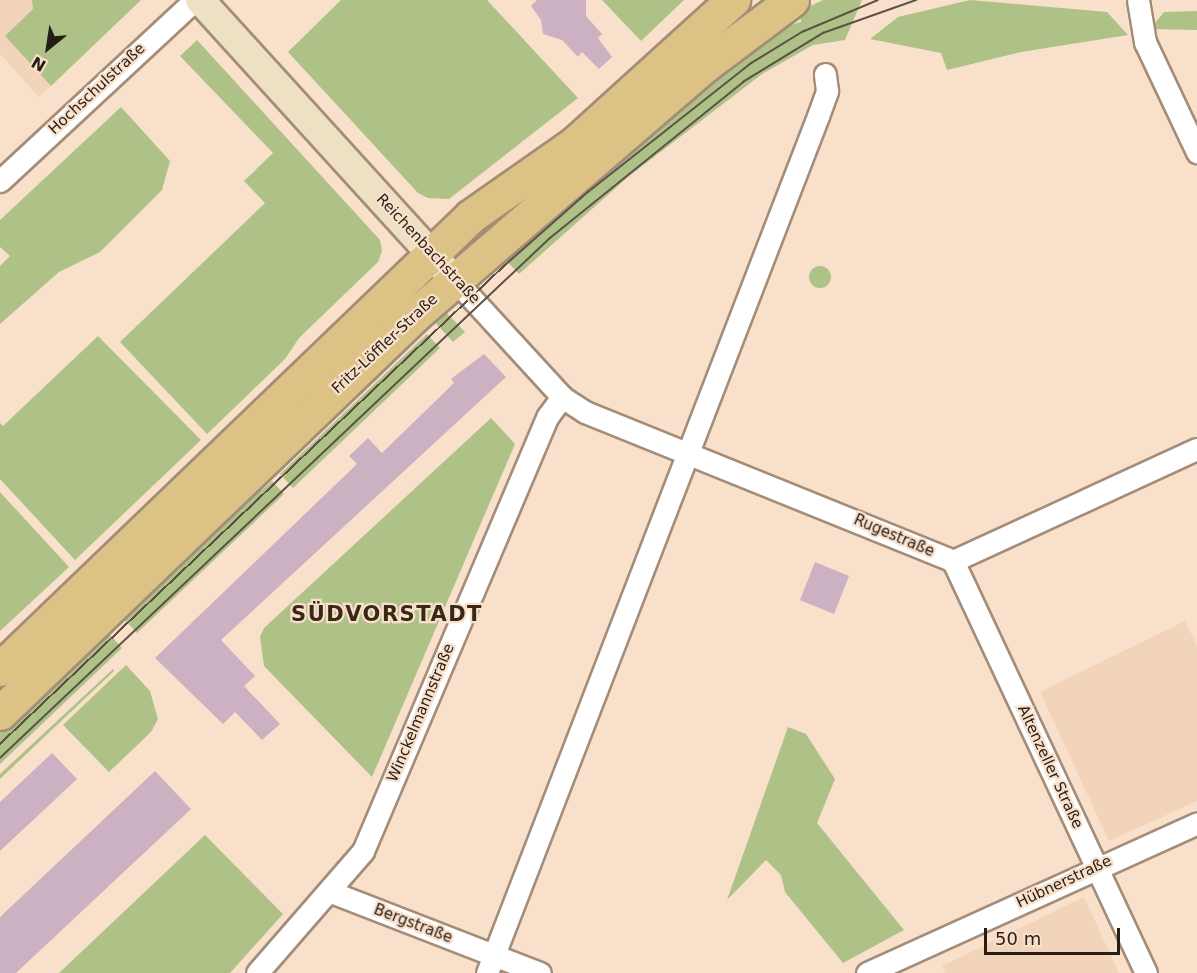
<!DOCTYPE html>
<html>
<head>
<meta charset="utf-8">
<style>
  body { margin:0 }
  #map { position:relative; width:1197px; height:973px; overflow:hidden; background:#f9e0cb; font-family:"DejaVu Sans",sans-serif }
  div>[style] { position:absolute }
  .built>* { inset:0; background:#f2d4ba }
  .green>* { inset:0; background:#aec288 }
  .round { border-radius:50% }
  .building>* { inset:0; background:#cbb1c2 }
  .roads { filter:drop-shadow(2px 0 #a38d79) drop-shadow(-2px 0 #a38d79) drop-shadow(0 2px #a38d79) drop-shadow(0 -2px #a38d79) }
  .street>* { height:21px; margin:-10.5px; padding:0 10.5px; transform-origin:10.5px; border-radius:10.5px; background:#fff }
  .secondary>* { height:28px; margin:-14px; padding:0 14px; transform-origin:14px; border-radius:14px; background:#eee1c3 }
  .primary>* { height:33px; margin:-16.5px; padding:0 16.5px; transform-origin:16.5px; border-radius:16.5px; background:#ddc286 }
  .tram>* { height:1.5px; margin:-0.75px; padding:0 0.75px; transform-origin:0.75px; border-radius:0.75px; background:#5d5045 }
  span { translate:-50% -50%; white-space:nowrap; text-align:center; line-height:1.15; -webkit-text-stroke:4.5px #f9e0cb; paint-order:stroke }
  .street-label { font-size:15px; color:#261d16 }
  .district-label { font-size:21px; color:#3a2817; font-weight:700; letter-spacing:1.5px }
  .north { position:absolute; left:18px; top:18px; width:60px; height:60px; -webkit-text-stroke:4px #f9e0cb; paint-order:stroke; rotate:210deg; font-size:16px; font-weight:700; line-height:24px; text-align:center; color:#261d16 }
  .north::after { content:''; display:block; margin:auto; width:21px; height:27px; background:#261d16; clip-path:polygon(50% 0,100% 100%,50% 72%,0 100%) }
  .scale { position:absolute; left:984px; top:928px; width:136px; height:27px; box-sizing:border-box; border:3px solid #261d16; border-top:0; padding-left:8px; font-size:18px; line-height:21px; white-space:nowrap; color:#261d16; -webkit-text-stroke:4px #f9e0cb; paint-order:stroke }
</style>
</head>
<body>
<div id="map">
  <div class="built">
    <i style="clip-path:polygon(0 0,141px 0,39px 97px,0 54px)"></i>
    <i style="clip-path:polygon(1185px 621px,1197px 646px,1197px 801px,1109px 841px,1040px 692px)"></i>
    <i style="clip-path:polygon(1084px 897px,1119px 973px,945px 973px,942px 966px)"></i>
  </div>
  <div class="green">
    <i style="clip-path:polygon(32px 0,141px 0,51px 86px,5px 36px,33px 9px)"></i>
    <i style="clip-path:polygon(341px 0,487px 0,578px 98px,449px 199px,428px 198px,418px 193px,288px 52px)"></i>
    <i style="clip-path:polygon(602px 0,684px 0,641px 41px)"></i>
    <i style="clip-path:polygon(823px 0,862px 0,845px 40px,813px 45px,762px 74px,628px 177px,519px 274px,499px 253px,772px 31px,801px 22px,800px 11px)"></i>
    <i style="clip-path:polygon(970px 0,1107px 12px,1128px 35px,1021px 52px,947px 70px,941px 53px,870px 39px,898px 17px)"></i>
    <i style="clip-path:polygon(1197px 11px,1197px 30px,1150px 29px,1164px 12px)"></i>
    <i style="clip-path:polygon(197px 40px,380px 240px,382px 251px,378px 262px,299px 338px,285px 359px,207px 434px,120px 342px,265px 203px,244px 181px,273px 153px,180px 56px)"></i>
    <i style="clip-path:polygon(121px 107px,170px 161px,162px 190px,100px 252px,59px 272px,0 324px,0 266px,10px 256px,0 247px,0 220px)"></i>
    <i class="round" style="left:809px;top:266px;width:22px;height:22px"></i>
    <i style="clip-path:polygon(441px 307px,465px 332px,453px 342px,430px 317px)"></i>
    <i style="clip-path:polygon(427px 334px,440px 348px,293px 488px,280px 474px)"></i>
    <i style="clip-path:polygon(98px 336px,201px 440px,75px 560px,0 479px,0 423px,3px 426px)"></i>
    <i style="clip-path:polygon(491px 418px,515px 444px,372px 777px,264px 666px,260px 637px,264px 628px)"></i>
    <i style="clip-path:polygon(272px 481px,284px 494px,137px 633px,119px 614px,256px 483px,262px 490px)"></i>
    <i style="clip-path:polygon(0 492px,69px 567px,0 631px)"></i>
    <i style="clip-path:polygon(104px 628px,122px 648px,0 764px,0 726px)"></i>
    <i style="clip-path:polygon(126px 665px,150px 691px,158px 719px,151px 732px,109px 772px,63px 725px)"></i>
    <i style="clip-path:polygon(113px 669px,114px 671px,0 779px,0 774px)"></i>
    <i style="clip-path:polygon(788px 727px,806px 734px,835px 779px,817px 823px,904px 930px,843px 963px,785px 892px,781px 875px,766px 860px,727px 900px)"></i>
    <i style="clip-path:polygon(205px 835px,283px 914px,230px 973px,59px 973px)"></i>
  </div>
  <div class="building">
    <i style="clip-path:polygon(537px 0,586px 0,586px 16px,602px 34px,598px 38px,612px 57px,599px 69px,582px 52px,578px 57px,562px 40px,543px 34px,541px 20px,531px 6px)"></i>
    <i style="clip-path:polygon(484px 354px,506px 377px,221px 640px,255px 676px,244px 686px,280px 724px,262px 740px,235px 712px,223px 724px,155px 658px,357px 464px,349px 456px,368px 438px,382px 453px,454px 383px,451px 379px)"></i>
    <i style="clip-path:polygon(815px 562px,849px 576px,834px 614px,800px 600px)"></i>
    <i style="clip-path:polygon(52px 753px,77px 779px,0 851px,0 802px)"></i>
    <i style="clip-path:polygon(155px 771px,191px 809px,16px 973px,0 973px,0 917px)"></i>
  </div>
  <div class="roads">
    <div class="street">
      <i style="left:1138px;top:0;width:43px;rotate:80.5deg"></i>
      <i style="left:1145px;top:42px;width:122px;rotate:64.7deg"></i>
      <i style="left:0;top:181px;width:266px;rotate:-42.9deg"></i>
      <i style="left:454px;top:279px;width:160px;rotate:47.5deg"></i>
      <i style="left:562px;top:397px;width:27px;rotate:33deg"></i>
      <i style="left:585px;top:412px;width:397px;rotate:22deg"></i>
      <i style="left:953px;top:561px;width:268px;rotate:-24.7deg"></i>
      <i style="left:953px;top:561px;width:455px;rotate:64.9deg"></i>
      <i style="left:331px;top:892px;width:224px;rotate:21.2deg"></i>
      <i style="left:257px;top:973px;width:162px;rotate:-49deg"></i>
      <i style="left:363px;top:851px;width:473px;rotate:-67deg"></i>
      <i style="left:548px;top:416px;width:24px;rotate:-54deg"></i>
      <i style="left:487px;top:973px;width:919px;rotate:-68.88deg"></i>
      <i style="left:818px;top:116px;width:27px;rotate:-70deg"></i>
      <i style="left:827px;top:91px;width:17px;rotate:-97deg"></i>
      <i style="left:867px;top:973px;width:362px;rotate:-24.4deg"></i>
    </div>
    <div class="secondary">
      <i style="left:200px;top:0;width:367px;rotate:47.7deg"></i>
    </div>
    <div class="primary">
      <i style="left:0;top:669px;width:653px;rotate:-43.88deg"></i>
      <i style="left:471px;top:216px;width:126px;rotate:-35deg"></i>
      <i style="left:574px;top:144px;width:215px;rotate:-42.2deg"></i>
      <i style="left:0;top:713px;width:578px;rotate:-43.81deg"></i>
      <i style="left:417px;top:313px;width:379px;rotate:-40.7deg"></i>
      <i style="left:704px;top:66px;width:110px;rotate:-36.9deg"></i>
    </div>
  </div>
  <div class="tram">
    <i style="left:0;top:744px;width:695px;rotate:-43.48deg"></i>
    <i style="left:504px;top:266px;width:112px;rotate:-41.4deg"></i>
    <i style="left:588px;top:192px;width:206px;rotate:-38.3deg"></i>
    <i style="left:750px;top:64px;width:61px;rotate:-31.6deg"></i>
    <i style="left:802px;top:32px;width:82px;rotate:-22.8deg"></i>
    <i style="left:0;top:758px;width:757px;rotate:-43.39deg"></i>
    <i style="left:550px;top:238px;width:248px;rotate:-38.9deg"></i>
    <i style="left:743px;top:82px;width:94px;rotate:-31.5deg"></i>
    <i style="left:823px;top:33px;width:99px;rotate:-19.5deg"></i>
  </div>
  <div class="street-label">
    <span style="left:97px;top:89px;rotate:-43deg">Hochschulstraße</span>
    <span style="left:428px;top:249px;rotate:47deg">Reichenbachstraße</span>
    <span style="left:385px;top:344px;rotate:-43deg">Fritz-Löffler-Straße</span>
    <span style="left:894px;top:536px;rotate:23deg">Rugestraße</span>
    <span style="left:421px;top:713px;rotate:-67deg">Winckelmannstraße</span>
    <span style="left:1050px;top:767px;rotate:65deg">Altenzeller Straße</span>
    <span style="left:1064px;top:882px;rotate:-25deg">Hübnerstraße</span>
    <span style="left:413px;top:924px;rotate:21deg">Bergstraße</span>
  </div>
  <div class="district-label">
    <span style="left:387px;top:614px">SÜDVORSTADT</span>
  </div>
  <div class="north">N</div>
  <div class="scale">50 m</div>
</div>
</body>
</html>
